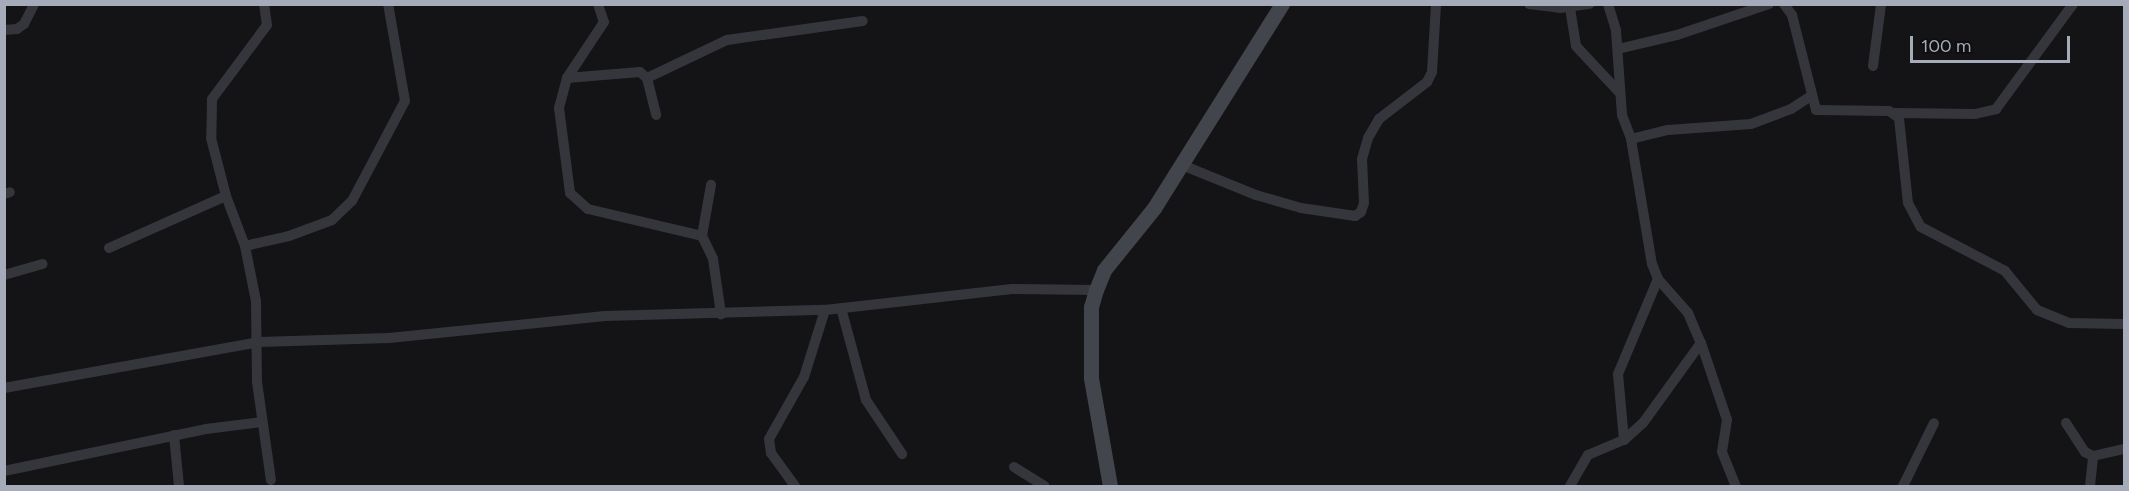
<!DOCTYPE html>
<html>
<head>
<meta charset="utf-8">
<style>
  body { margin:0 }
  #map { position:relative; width:2129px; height:491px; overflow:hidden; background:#141417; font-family:Figtree,sans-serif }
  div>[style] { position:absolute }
  .street>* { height:10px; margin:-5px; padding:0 5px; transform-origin:5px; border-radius:5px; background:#35363c }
  .secondary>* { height:15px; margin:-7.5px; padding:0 7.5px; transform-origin:7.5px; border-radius:7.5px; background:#43454c }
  span { translate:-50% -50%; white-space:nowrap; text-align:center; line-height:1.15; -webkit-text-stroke:4.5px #0f0f11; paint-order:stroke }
  .frame { position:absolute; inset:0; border:6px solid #a5abb8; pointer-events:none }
  .scale { position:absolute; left:1910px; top:36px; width:160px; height:27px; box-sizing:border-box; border:3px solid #a5abb8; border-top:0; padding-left:8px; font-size:18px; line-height:21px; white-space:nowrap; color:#a5abb8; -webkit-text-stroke:4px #0f0f11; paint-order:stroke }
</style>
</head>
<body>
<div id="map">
  <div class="street">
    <i style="left:264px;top:4px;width:21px;rotate:82deg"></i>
    <i style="left:267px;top:25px;width:92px;rotate:126.6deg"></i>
    <i style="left:212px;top:99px;width:39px;rotate:91deg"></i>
    <i style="left:211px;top:138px;width:60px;rotate:75.5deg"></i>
    <i style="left:226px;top:196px;width:53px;rotate:69.2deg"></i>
    <i style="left:245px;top:246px;width:56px;rotate:78.7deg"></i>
    <i style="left:256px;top:301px;width:81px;rotate:89.3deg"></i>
    <i style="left:257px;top:382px;width:99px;rotate:81.9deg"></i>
    <i style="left:598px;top:4px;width:19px;rotate:72deg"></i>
    <i style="left:604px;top:22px;width:67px;rotate:123.5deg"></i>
    <i style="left:567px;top:78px;width:31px;rotate:105deg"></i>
    <i style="left:559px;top:108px;width:86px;rotate:82.6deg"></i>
    <i style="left:570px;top:193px;width:24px;rotate:42deg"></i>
    <i style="left:588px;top:209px;width:117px;rotate:13.3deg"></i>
    <i style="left:702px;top:236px;width:25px;rotate:64deg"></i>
    <i style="left:713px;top:259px;width:56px;rotate:81.7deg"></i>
    <i style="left:1529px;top:4px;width:31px;rotate:7deg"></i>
    <i style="left:1560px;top:8px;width:30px;rotate:-8deg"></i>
    <i style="left:1608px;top:4px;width:28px;rotate:73deg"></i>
    <i style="left:1616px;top:31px;width:84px;rotate:85.9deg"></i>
    <i style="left:1622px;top:115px;width:26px;rotate:69deg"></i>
    <i style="left:1631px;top:139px;width:127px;rotate:80.5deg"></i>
    <i style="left:1652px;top:264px;width:16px;rotate:68deg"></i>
    <i style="left:1658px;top:279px;width:45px;rotate:48.6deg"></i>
    <i style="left:1688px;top:313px;width:33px;rotate:67deg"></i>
    <i style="left:1701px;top:343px;width:81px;rotate:71.3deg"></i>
    <i style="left:1727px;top:420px;width:32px;rotate:99deg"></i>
    <i style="left:1722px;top:452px;width:37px;rotate:68deg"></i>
    <i style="left:1784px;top:4px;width:14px;rotate:54deg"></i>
    <i style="left:1792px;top:15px;width:98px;rotate:75.8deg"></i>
    <i style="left:1816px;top:110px;width:73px;rotate:0.8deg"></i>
    <i style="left:1889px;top:111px;width:12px;rotate:35deg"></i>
    <i style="left:1899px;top:118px;width:85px;rotate:84deg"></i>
    <i style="left:1908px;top:203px;width:27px;rotate:62deg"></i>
    <i style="left:1921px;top:227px;width:95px;rotate:27.6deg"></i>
    <i style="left:2005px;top:271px;width:50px;rotate:50.6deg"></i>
    <i style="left:2037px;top:310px;width:35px;rotate:22deg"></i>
    <i style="left:2070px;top:323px;width:54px;rotate:1.1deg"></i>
    <i style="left:1570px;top:8px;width:38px;rotate:81deg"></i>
    <i style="left:1576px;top:46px;width:62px;rotate:47deg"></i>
    <i style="left:4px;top:30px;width:13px;rotate:-4deg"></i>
    <i style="left:17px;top:29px;width:9px;rotate:-36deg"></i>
    <i style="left:24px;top:24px;width:22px;rotate:-63deg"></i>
    <i style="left:1618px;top:49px;width:61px;rotate:-13.3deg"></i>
    <i style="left:1677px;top:35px;width:97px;rotate:-18.6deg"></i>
    <i style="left:1873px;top:66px;width:63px;rotate:-82.6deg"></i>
    <i style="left:567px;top:78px;width:73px;rotate:-4.7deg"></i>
    <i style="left:640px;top:72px;width:9px;rotate:41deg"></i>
    <i style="left:647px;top:78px;width:38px;rotate:76deg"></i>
    <i style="left:647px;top:78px;width:89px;rotate:-25.4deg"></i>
    <i style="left:727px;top:40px;width:137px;rotate:-8deg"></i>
    <i style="left:1895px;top:113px;width:80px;rotate:0.7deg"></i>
    <i style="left:1975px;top:114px;width:22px;rotate:-13deg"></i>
    <i style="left:1996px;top:109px;width:130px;rotate:-53.7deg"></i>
    <i style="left:1631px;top:139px;width:38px;rotate:-14deg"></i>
    <i style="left:1668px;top:130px;width:83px;rotate:-4.1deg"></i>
    <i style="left:1751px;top:124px;width:43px;rotate:-20.6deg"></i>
    <i style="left:1791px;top:109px;width:24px;rotate:-33deg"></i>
    <i style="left:1182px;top:165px;width:80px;rotate:22.1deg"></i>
    <i style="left:1256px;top:195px;width:47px;rotate:16.1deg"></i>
    <i style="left:1301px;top:208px;width:55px;rotate:8.4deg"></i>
    <i style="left:1355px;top:216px;width:7px;rotate:-34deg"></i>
    <i style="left:1361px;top:212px;width:9px;rotate:-72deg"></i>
    <i style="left:1364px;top:203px;width:44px;rotate:-92.6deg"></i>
    <i style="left:1362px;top:159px;width:22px;rotate:-74deg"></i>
    <i style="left:1368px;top:138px;width:22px;rotate:-60deg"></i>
    <i style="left:1379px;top:119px;width:61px;rotate:-37.6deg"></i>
    <i style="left:1427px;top:82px;width:11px;rotate:-63deg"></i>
    <i style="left:1432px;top:72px;width:68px;rotate:-86.6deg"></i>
    <i style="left:4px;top:194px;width:6px;rotate:-18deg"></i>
    <i style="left:702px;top:236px;width:52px;rotate:-80deg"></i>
    <i style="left:245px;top:246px;width:45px;rotate:-12.8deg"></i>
    <i style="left:289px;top:236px;width:46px;rotate:-20.4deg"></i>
    <i style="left:332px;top:220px;width:28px;rotate:-44deg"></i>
    <i style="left:352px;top:201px;width:113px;rotate:-62.1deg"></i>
    <i style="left:405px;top:101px;width:98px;rotate:-99.9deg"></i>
    <i style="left:109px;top:248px;width:128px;rotate:-24deg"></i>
    <i style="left:4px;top:275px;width:40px;rotate:-16deg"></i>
    <i style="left:841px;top:308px;width:95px;rotate:74.8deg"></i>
    <i style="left:866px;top:400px;width:65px;rotate:56.3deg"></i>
    <i style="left:4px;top:388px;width:259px;rotate:-10.2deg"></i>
    <i style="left:259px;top:342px;width:130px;rotate:-1.8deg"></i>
    <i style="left:389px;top:338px;width:217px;rotate:-5.8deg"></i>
    <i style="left:605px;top:316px;width:220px;rotate:-1.6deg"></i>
    <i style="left:825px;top:310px;width:188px;rotate:-6.4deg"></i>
    <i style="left:1012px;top:289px;width:84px;rotate:0.7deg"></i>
    <i style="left:2066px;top:423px;width:35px;rotate:57deg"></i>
    <i style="left:2085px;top:452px;width:9px;rotate:27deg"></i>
    <i style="left:174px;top:435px;width:51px;rotate:84.4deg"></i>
    <i style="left:1624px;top:440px;width:66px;rotate:-95.2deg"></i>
    <i style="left:1618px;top:374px;width:103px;rotate:-67.2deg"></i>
    <i style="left:1014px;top:467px;width:36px;rotate:32deg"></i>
    <i style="left:4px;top:471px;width:206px;rotate:-11.7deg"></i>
    <i style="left:206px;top:429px;width:56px;rotate:-7.1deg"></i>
    <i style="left:795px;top:486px;width:41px;rotate:-126deg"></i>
    <i style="left:771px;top:453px;width:14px;rotate:-98deg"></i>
    <i style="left:769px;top:439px;width:71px;rotate:-60.6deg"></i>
    <i style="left:804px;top:377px;width:70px;rotate:-72.6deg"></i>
    <i style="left:1570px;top:486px;width:36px;rotate:-60deg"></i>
    <i style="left:1588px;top:455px;width:39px;rotate:-23deg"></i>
    <i style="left:1624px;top:440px;width:25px;rotate:-42deg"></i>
    <i style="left:1643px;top:423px;width:99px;rotate:-54.1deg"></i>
    <i style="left:1903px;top:486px;width:70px;rotate:-63.8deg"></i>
    <i style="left:2090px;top:486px;width:30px;rotate:-84deg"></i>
    <i style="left:2093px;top:456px;width:32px;rotate:-13deg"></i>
  </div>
  <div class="secondary">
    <i style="left:1110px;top:486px;width:110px;rotate:-100deg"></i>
    <i style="left:1091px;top:378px;width:71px;rotate:-90deg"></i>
    <i style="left:1091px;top:307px;width:18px;rotate:-74deg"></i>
    <i style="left:1096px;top:290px;width:22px;rotate:-68deg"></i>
    <i style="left:1104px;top:270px;width:80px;rotate:-51.1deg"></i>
    <i style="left:1154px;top:208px;width:241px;rotate:-57.9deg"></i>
  </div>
  <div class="frame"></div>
  <div class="scale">100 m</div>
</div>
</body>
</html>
